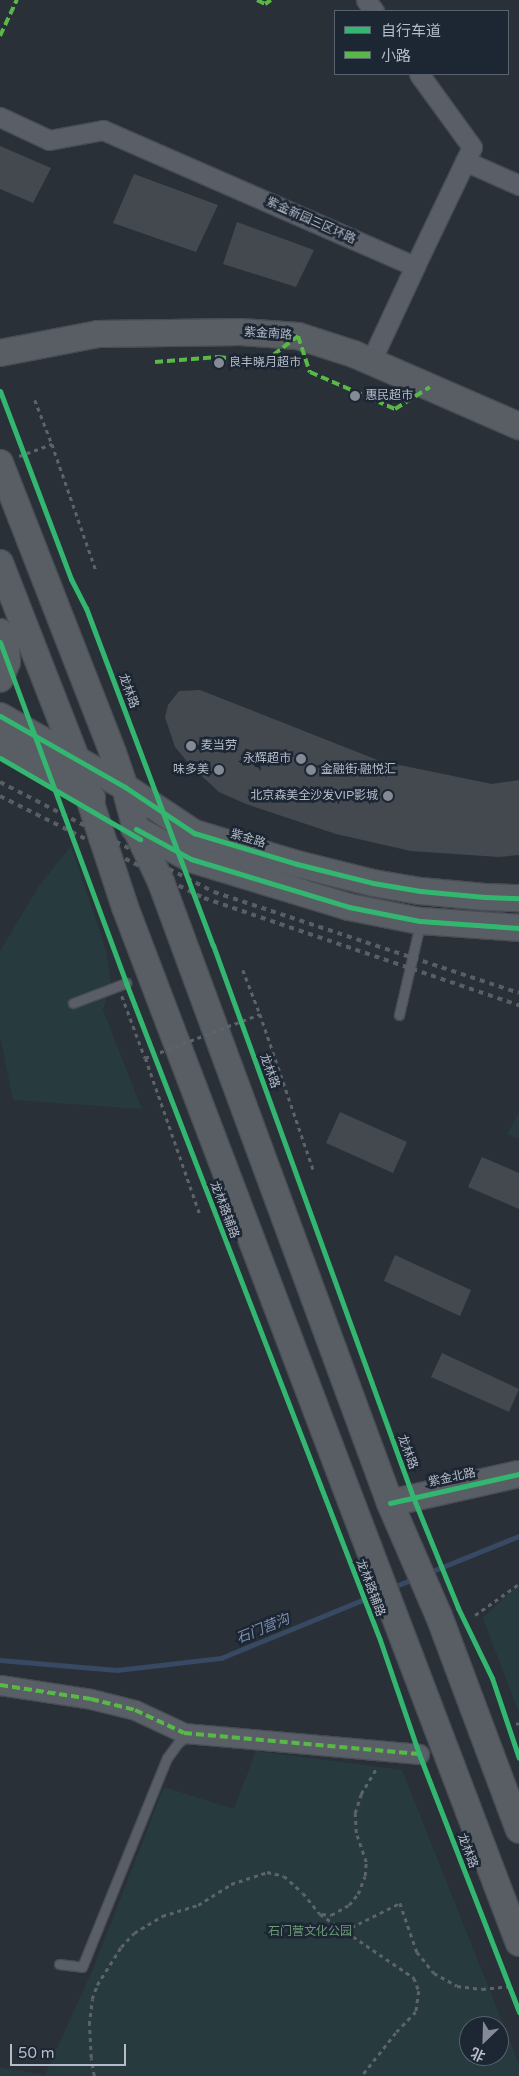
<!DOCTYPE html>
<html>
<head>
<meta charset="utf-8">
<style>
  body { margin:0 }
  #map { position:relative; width:519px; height:2076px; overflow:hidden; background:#2a3038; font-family:"Varela Round","Noto Sans SC",sans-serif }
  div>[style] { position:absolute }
  .green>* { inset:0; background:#273a3e }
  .stream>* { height:4.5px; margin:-2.25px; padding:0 2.25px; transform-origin:2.25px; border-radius:2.25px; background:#384963 }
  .building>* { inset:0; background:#444950 }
  .path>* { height:2.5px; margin-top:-1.25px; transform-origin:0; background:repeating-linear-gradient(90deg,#5d636a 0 4px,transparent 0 8px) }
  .roads { filter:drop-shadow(1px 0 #484c53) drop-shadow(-1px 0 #484c53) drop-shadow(0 1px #484c53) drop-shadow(0 -1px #484c53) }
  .lane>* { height:9px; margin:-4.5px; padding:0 4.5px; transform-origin:4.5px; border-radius:4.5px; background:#5a5e66 }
  .street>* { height:19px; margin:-9.5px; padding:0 9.5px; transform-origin:9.5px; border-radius:9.5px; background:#5a5e66 }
  .secondary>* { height:26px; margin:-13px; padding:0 13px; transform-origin:13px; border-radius:13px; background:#595d64 }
  .rail>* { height:4px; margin-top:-2px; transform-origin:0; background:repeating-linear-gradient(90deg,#595d64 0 5px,transparent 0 10px) }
  .path-bridge>* { height:2.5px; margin-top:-1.25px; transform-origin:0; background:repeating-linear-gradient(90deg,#5d636a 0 4px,transparent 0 8px) }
  .quiet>* { height:4px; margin-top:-2px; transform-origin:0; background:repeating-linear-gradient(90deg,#58b947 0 8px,transparent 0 12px) }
  .cycleway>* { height:5px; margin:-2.5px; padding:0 2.5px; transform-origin:2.5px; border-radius:2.5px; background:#33b770 }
  .dots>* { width:14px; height:14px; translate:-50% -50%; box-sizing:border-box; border:2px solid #1d2633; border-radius:50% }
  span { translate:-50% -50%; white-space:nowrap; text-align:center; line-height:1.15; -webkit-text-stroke:5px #1d2633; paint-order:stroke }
  .street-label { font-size:12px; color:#b4bcc9 }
  .poi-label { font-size:12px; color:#b4bcc9 }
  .left { translate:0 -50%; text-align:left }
  .right { translate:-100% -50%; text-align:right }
  .park-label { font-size:12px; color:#6b9a76 }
  .water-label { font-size:14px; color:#7c92b1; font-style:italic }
  .legend { position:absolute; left:334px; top:10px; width:175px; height:65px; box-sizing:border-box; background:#1d2633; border:1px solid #59626f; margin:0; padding:6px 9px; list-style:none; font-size:15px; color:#b4bcc9 }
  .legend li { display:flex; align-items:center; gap:10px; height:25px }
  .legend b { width:25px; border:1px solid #59626f }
  .north { position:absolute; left:459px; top:2016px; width:50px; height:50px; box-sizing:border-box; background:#1d2633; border:1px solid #59626f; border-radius:50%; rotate:204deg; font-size:14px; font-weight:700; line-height:20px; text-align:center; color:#b4bcc9 }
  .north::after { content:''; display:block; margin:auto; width:18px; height:22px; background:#848b96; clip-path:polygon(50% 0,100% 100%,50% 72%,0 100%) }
  .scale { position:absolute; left:10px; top:2044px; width:116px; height:22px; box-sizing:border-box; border:2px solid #b4bcc9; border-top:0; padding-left:6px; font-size:15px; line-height:18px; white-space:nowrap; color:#b4bcc9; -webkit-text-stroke:4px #1d2633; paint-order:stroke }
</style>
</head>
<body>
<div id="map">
  <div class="green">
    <i style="clip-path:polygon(71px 846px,106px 950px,111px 982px,103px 1010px,142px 1109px,13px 1100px,0 1036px,0 951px,39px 886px)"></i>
    <i style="clip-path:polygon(519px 1112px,519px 1139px,507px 1134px)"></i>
    <i style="clip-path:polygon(519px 1583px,519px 1713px,483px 1618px)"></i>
    <i style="clip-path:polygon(evenodd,256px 1751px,402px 1770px,519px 2064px,519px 2076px,0 2076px,0 2067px,45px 2075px,93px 1969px,164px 1787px,234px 1809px,256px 1751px,469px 2026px,499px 2026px,499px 2056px,469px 2056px,469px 2026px)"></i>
  </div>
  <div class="stream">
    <i style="left:430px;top:1572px;width:96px;rotate:-22deg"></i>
    <i style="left:393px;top:1587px;width:22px;rotate:-21deg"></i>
    <i style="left:0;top:1660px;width:117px;rotate:4.9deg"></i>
    <i style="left:117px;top:1670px;width:105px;rotate:-6.6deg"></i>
    <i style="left:221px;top:1658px;width:169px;rotate:-22.3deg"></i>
  </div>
  <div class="building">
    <i style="clip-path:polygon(0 146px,51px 168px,33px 203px,0 189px)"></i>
    <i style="clip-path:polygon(134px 174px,218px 205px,196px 252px,113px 223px)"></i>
    <i style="clip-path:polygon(237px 222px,314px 250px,296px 287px,223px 264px)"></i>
    <i style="clip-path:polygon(200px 690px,380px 761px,492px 784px,519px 780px,519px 855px,499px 857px,411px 851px,336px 834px,246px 804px,219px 792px,191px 766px,175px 747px,165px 717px,168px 705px,179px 691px)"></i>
    <i style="clip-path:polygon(340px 1112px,407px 1142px,393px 1173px,326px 1143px)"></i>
    <i style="clip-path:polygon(482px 1157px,519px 1173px,519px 1209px,468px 1187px)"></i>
    <i style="clip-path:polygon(395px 1255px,471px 1290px,460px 1316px,384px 1281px)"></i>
    <i style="clip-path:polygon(442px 1353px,519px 1389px,509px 1412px,431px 1377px)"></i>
  </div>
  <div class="path">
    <i style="left:35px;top:400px;width:47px;rotate:68.9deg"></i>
    <i style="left:19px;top:456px;width:35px;rotate:-20deg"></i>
    <i style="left:52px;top:444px;width:133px;rotate:70.8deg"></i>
    <i style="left:243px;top:970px;width:47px;rotate:68.9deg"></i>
    <i style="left:122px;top:996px;width:66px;rotate:69.6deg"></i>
    <i style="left:475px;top:1615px;width:54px;rotate:-35.2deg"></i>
    <i style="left:516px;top:1724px;width:3px;rotate:-18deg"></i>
    <i style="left:322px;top:1914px;width:9px;rotate:6deg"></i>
    <i style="left:331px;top:1915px;width:21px;rotate:-29deg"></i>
    <i style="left:349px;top:1905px;width:14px;rotate:-51deg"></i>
    <i style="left:358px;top:1894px;width:19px;rotate:-69deg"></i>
    <i style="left:365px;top:1876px;width:14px;rotate:-86deg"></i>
    <i style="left:366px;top:1862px;width:31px;rotate:-109deg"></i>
    <i style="left:356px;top:1833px;width:20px;rotate:-93deg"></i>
    <i style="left:355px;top:1813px;width:20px;rotate:-72deg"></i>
    <i style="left:361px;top:1794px;width:31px;rotate:-59deg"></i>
    <i style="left:344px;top:1931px;width:63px;rotate:-26.6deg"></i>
    <i style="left:400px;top:1903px;width:52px;rotate:70.9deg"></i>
    <i style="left:417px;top:1952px;width:27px;rotate:51deg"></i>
    <i style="left:434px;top:1973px;width:26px;rotate:29deg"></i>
    <i style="left:457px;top:1986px;width:25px;rotate:7deg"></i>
    <i style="left:482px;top:1989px;width:27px;rotate:-6deg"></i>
    <i style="left:94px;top:2076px;width:18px;rotate:-99deg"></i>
    <i style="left:91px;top:2058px;width:33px;rotate:-93deg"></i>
    <i style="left:89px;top:2025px;width:26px;rotate:-83deg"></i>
    <i style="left:92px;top:1999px;width:15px;rotate:-70deg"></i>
    <i style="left:97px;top:1985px;width:45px;rotate:-57.7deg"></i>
    <i style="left:121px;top:1947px;width:19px;rotate:-47deg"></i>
    <i style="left:134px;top:1933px;width:33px;rotate:-31deg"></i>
    <i style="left:162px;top:1916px;width:38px;rotate:-17deg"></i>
    <i style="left:198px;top:1905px;width:39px;rotate:-32deg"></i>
    <i style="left:231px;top:1884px;width:38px;rotate:-18deg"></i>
    <i style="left:267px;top:1872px;width:17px;rotate:13deg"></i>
    <i style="left:284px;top:1876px;width:25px;rotate:42deg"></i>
    <i style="left:303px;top:1893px;width:27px;rotate:51deg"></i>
    <i style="left:320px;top:1914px;width:114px;rotate:34.2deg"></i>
    <i style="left:414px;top:1978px;width:14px;rotate:69deg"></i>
    <i style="left:419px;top:1991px;width:21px;rotate:98deg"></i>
    <i style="left:416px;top:2012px;width:29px;rotate:134deg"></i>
    <i style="left:396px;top:2033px;width:55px;rotate:128.3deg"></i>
  </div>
  <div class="roads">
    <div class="lane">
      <i style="left:73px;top:1003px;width:57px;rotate:-20.7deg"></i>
      <i style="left:399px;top:1015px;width:93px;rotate:-77deg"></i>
      <i style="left:59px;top:1964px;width:23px;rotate:7deg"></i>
      <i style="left:82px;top:1967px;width:226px;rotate:-67.9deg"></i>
      <i style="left:167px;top:1758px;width:19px;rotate:-54deg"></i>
      <i style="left:178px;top:1743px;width:13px;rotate:-39deg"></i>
    </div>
    <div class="street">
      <i style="left:366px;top:0;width:14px;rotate:54deg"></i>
      <i style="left:0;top:117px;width:54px;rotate:25.1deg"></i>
      <i style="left:49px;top:140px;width:55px;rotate:-10.5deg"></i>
      <i style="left:103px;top:130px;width:340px;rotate:23.6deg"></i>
      <i style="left:415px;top:266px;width:132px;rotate:-64.4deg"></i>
      <i style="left:472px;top:147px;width:90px;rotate:-126deg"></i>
      <i style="left:465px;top:161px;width:59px;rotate:24deg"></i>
      <i style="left:371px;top:361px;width:105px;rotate:-65.1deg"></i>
      <i style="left:0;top:1685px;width:92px;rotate:8.7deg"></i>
      <i style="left:91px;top:1699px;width:45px;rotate:14deg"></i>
      <i style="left:135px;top:1710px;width:54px;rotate:25.1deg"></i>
      <i style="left:184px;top:1733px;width:236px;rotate:5.1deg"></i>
    </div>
    <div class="secondary">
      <i style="left:0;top:353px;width:100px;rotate:-11deg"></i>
      <i style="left:98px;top:334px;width:143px;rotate:-0.8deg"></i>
      <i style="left:241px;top:332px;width:57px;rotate:4deg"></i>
      <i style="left:298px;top:336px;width:59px;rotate:17.8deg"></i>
      <i style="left:354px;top:354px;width:180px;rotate:23.6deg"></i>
      <i style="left:0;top:463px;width:311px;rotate:68.7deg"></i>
      <i style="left:113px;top:753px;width:36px;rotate:71deg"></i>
      <i style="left:125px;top:787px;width:43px;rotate:75.3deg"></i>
      <i style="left:136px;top:829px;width:59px;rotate:64.7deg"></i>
      <i style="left:161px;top:882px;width:662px;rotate:69.76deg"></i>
      <i style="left:390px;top:1503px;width:123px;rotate:66.6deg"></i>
      <i style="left:439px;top:1616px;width:228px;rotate:69.5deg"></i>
      <i style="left:0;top:563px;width:209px;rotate:68.7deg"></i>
      <i style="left:76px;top:758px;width:157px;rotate:71.8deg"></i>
      <i style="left:125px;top:907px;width:1108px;rotate:69.18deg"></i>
      <i style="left:0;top:632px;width:18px;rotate:71deg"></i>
      <i style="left:6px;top:649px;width:13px;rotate:86deg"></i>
      <i style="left:7px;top:662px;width:18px;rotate:112deg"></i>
      <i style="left:0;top:716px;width:144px;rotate:29.6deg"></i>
      <i style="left:125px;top:787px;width:83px;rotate:33.7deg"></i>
      <i style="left:194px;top:833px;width:108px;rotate:16.8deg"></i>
      <i style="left:297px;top:864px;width:78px;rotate:14deg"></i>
      <i style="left:373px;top:883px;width:48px;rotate:9.7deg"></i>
      <i style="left:420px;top:891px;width:65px;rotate:5.3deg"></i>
      <i style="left:485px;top:897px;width:34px;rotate:2deg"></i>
      <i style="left:0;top:744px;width:52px;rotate:27.6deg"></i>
      <i style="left:46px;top:768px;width:55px;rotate:33.1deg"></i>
      <i style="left:134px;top:828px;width:65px;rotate:28.5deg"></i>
      <i style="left:191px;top:859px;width:165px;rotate:16.9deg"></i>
      <i style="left:349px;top:907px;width:72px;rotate:11.2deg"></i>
      <i style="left:420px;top:921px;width:99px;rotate:4deg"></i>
      <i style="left:390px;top:1503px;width:132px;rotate:-12.7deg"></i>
    </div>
  </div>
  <div class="rail">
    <i style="left:0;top:782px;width:241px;rotate:27.2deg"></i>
    <i style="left:214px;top:892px;width:321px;rotate:18.3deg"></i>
    <i style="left:0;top:796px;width:228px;rotate:26.6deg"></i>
    <i style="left:204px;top:898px;width:333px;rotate:18.8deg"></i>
  </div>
  <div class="path-bridge">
    <i style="left:199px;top:1213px;width:164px;rotate:-109.2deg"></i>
    <i style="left:145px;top:1058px;width:123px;rotate:-20.9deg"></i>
    <i style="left:260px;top:1014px;width:167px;rotate:71.1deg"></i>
  </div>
  <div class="quiet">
    <i style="left:257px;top:0;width:9px;rotate:27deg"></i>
    <i style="left:265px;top:4px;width:7px;rotate:-34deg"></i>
    <i style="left:0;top:36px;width:40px;rotate:-65deg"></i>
    <i style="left:155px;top:362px;width:63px;rotate:-4.5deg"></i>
    <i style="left:218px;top:357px;width:46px;rotate:6.2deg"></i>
    <i style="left:264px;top:362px;width:43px;rotate:-37.4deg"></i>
    <i style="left:298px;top:336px;width:38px;rotate:72deg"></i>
    <i style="left:310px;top:372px;width:93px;rotate:23.5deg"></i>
    <i style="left:395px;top:409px;width:41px;rotate:-32.2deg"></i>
    <i style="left:0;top:1685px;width:92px;rotate:8.7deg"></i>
    <i style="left:91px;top:1699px;width:45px;rotate:14deg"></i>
    <i style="left:135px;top:1710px;width:54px;rotate:25.1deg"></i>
    <i style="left:184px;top:1733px;width:236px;rotate:5.1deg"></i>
  </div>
  <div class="cycleway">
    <i style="left:0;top:391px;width:201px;rotate:69.3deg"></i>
    <i style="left:71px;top:579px;width:33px;rotate:63deg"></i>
    <i style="left:86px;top:608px;width:360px;rotate:69.4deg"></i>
    <i style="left:213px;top:945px;width:587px;rotate:70.08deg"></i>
    <i style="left:413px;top:1497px;width:120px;rotate:67.9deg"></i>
    <i style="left:458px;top:1608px;width:78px;rotate:64.1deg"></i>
    <i style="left:492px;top:1678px;width:84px;rotate:71.4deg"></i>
    <i style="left:0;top:642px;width:364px;rotate:69.7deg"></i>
    <i style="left:126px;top:983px;width:704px;rotate:68.86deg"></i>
    <i style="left:380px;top:1640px;width:120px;rotate:71.1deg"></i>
    <i style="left:419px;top:1754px;width:277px;rotate:68.8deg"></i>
    <i style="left:0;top:716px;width:144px;rotate:29.6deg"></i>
    <i style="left:125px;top:787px;width:83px;rotate:33.7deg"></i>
    <i style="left:194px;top:833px;width:108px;rotate:16.8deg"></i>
    <i style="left:297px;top:864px;width:78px;rotate:14deg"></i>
    <i style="left:373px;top:883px;width:48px;rotate:9.7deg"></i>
    <i style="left:420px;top:891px;width:65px;rotate:5.3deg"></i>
    <i style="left:485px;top:897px;width:34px;rotate:2deg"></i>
    <i style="left:0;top:758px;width:162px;rotate:30.1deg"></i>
    <i style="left:136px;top:829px;width:63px;rotate:28.6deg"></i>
    <i style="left:191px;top:859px;width:165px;rotate:16.9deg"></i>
    <i style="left:349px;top:907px;width:72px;rotate:11.2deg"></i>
    <i style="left:420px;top:921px;width:99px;rotate:4deg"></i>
    <i style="left:390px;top:1503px;width:132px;rotate:-12.7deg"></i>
  </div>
  <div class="dots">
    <i style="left:219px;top:363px;background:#848b96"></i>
    <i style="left:355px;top:396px;background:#848b96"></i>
    <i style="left:191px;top:746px;background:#848b96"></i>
    <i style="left:301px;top:759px;background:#848b96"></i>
    <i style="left:219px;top:770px;background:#848b96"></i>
    <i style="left:311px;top:770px;background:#848b96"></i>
    <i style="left:388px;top:796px;background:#848b96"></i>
  </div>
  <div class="street-label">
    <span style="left:311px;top:221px;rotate:24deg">紫金新园三区环路</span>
    <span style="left:268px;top:334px;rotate:4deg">紫金南路</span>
    <span style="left:128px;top:691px;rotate:70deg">龙林路</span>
    <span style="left:248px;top:839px;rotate:17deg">紫金路</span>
    <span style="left:269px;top:1071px;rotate:70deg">龙林路</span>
    <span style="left:224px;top:1210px;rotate:69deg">龙林路辅路</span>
    <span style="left:407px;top:1452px;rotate:70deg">龙林路</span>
    <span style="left:452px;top:1478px;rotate:-12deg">紫金北路</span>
    <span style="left:370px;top:1588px;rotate:69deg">龙林路辅路</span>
    <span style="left:467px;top:1851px;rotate:69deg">龙林路</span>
  </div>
  <div class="poi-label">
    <span class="left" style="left:229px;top:363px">良丰晓月超市</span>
    <span class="left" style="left:365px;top:396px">惠民超市</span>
    <span class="left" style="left:201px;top:746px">麦当劳</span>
    <span class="right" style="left:291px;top:759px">永辉超市</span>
    <span class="right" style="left:209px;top:770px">味多美</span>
    <span class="left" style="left:321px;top:770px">金融街·融悦汇</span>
    <span class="right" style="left:378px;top:796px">北京森美全沙发VIP影城</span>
  </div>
  <div class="park-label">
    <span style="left:310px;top:1932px">石门营文化公园</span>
  </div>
  <div class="water-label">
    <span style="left:263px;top:1629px;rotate:-22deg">石门营沟</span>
  </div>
  <ul class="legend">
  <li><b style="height:6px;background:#33b770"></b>自行车道</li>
  <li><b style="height:6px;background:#58b947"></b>小路</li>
  </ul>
  <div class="north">北</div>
  <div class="scale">50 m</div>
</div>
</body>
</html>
